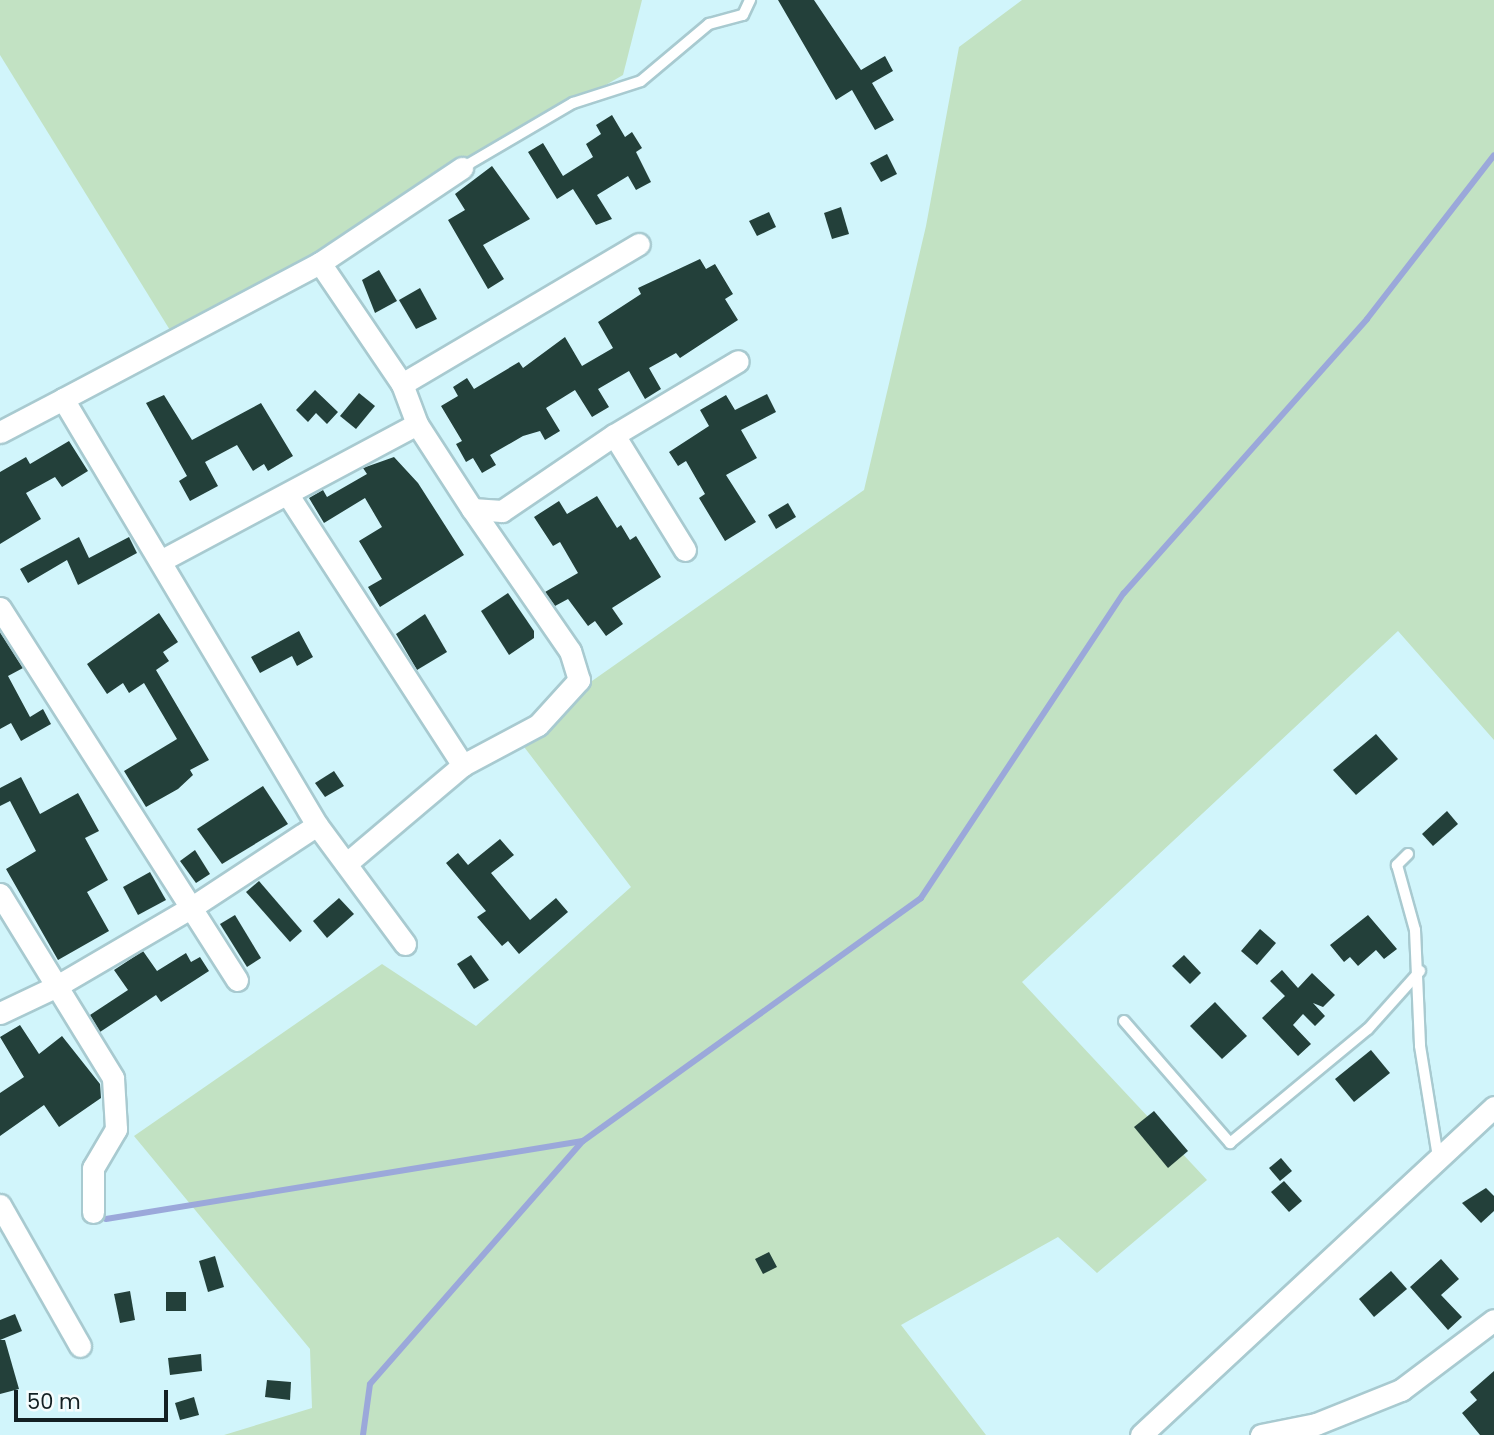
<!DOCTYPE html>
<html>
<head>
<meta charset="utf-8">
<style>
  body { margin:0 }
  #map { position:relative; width:1494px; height:1435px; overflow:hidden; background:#d1f5fb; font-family:Poppins,sans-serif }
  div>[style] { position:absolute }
  .green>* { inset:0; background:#c2e2c3 }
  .stream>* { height:6px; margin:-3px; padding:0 3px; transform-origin:3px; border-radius:3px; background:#9ba8da }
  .building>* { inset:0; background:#23403a }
  .roads { filter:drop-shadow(2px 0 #a8cad0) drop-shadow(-2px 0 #a8cad0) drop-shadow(0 2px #a8cad0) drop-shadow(0 -2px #a8cad0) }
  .lane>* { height:10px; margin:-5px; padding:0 5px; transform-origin:5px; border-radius:5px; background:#fff }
  .street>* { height:21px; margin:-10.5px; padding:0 10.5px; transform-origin:10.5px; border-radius:10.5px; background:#fff }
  span { translate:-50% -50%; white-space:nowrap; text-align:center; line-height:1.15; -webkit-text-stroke:7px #f5fcfd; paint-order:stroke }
  .scale { position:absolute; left:14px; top:1390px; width:154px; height:32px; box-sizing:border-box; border:4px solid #132023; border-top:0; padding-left:9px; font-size:21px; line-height:24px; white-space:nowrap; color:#132023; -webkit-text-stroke:5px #f5fcfd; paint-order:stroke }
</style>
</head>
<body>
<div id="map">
  <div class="green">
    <i style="clip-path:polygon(0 0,642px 0,623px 75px,173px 335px,0 55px)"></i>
    <i style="clip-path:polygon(1022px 0,1494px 0,1494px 740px,1398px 631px,1022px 982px,1207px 1180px,1097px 1273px,1058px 1237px,901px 1325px,986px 1435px,224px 1435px,312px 1408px,310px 1349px,134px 1136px,382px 964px,476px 1026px,631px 887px,515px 735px,864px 490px,926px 226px,959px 47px)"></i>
  </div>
  <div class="stream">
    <i style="left:106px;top:1219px;width:483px;rotate:-9.3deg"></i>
    <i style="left:363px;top:1435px;width:51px;rotate:-82.2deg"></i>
    <i style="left:370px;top:1384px;width:323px;rotate:-48.8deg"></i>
    <i style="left:583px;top:1141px;width:416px;rotate:-35.7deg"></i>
    <i style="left:921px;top:898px;width:366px;rotate:-56.4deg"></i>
    <i style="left:1124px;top:593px;width:366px;rotate:-48.4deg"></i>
    <i style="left:1367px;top:319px;width:207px;rotate:-52.2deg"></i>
  </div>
  <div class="building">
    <i style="clip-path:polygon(778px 0,814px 0,861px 70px,885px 56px,893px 71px,872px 83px,894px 120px,875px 130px,852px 90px,836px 100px)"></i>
    <i style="clip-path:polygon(612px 115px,625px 137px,632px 132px,642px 148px,636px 152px,651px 182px,636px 190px,628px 176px,597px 195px,612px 219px,596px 225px,573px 189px,557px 199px,528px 152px,543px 143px,563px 176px,593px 157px,586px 144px,601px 134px,596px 125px)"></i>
    <i style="clip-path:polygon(887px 154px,897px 174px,881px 182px,870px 163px)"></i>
    <i style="clip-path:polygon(492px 166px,530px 219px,483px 245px,504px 279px,488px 289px,448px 220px,465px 210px,455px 194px)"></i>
    <i style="clip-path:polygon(841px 207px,849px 234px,832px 239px,824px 213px)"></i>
    <i style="clip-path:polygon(769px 212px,776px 227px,757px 236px,749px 221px)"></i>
    <i style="clip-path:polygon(700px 259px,706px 269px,715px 264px,733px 294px,725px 299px,738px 320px,680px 358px,676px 353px,649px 368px,661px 389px,645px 399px,629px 371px,598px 389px,609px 407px,592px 417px,575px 390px,546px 408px,560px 431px,545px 440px,540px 431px,523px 436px,490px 455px,496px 465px,482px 473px,473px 458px,466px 462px,456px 444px,462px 441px,441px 406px,458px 396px,453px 387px,467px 378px,474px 389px,519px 362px,523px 368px,565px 337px,582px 366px,613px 348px,598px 322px,641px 294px,638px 288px)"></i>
    <i style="clip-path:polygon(379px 270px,397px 301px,375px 313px,362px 280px)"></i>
    <i style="clip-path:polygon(420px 288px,437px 319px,416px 329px,399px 300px)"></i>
    <i style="clip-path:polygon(315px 390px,338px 412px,327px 424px,316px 413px,308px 422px,296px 410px)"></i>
    <i style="clip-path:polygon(359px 393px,375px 406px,356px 429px,340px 416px)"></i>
    <i style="clip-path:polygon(767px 394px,776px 412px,741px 430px,757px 458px,726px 475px,756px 522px,725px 541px,699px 498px,705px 494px,686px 461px,678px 466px,669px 452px,709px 426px,700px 410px,726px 395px,735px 410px)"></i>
    <i style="clip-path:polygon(164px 395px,192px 440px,261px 403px,293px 456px,268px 471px,264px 464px,253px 471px,237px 445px,205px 462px,218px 486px,190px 501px,179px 481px,187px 476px,146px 403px)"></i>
    <i style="clip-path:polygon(69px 441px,88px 471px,62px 487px,55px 477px,26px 493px,41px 519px,0 544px,0 472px,26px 457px,30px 464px)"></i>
    <i style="clip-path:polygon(394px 457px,418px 483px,464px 555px,380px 607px,368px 587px,382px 579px,359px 541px,382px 527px,365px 498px,324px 523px,309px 498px,323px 490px,327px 497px,367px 474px,363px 468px)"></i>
    <i style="clip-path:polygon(597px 496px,617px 528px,621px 525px,630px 540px,636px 536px,661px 577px,612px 608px,623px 624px,606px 636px,595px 621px,588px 626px,568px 599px,555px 606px,545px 592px,578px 573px,560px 542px,553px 546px,534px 517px,559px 501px,567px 514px)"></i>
    <i style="clip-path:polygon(788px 503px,796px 517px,776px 529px,768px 515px)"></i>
    <i style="clip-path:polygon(79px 537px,89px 558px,129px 537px,137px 553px,78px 585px,67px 560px,28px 583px,20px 569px)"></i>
    <i style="clip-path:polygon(508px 593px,534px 631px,534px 638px,509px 655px,481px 611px)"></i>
    <i style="clip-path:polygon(159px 613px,178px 642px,163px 652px,169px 661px,156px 670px,209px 760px,190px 770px,193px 775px,178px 789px,146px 807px,124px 771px,177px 739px,144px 683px,129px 693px,123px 683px,107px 694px,87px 664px)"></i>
    <i style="clip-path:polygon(425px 614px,447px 652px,417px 670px,396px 634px)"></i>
    <i style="clip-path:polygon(299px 631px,313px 657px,297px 666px,292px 656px,260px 673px,251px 657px)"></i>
    <i style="clip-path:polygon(0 632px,23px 668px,8px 676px,30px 717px,43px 709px,51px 724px,21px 741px,11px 723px,0 729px)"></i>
    <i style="clip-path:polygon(1376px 734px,1398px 759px,1356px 795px,1333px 770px)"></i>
    <i style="clip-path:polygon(334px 771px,344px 786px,325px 797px,315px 783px)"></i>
    <i style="clip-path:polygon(21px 777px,40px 814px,78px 793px,99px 831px,85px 838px,108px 880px,87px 892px,109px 931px,58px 960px,6px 869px,36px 851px,10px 801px,0 806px,0 788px)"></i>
    <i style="clip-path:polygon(263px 786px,288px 824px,222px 864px,197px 829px)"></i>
    <i style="clip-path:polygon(1447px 811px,1458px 824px,1433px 846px,1422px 834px)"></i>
    <i style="clip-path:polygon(500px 839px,514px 855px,491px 873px,530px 920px,556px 898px,568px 912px,519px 954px,508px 941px,502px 946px,477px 917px,486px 911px,446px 863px,458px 853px,468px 865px)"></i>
    <i style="clip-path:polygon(195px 850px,210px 874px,196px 883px,180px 861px)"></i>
    <i style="clip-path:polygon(150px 872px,166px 900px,138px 915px,123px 887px)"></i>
    <i style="clip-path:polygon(259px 881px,302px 931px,290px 942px,246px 892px)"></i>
    <i style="clip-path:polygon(339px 898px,354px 914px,327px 938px,313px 921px)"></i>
    <i style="clip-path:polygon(235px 915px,261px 958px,247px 967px,220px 924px)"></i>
    <i style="clip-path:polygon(1368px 915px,1397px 949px,1384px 959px,1376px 950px,1358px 966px,1350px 957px,1344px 962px,1330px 945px)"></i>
    <i style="clip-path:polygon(1260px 929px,1276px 943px,1257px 965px,1241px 951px)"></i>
    <i style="clip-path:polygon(143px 951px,157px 971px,186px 953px,191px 962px,200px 957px,209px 971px,161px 1002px,156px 995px,100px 1032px,90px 1015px,128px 990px,114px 970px)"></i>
    <i style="clip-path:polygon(471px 955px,489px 980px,474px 989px,457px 964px)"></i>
    <i style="clip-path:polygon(1184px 955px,1201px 973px,1190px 984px,1172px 966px)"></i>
    <i style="clip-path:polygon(1282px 970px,1298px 988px,1312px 973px,1335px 995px,1323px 1007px,1313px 1003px,1325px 1016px,1315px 1026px,1303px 1014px,1293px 1025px,1311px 1044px,1298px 1056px,1262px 1018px,1285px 996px,1270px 981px)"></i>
    <i style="clip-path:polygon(1215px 1002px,1247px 1036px,1222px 1059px,1190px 1026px)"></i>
    <i style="clip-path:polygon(20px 1025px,39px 1054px,62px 1036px,100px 1084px,101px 1098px,59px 1127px,44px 1105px,0 1136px,0 1093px,24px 1077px,0 1037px)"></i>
    <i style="clip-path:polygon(1371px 1050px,1390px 1073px,1354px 1102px,1335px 1079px)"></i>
    <i style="clip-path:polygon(1154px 1111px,1188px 1151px,1168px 1168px,1134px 1127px)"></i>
    <i style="clip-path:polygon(1281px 1158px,1292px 1171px,1280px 1181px,1269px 1168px)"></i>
    <i style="clip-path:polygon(1284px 1181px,1302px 1201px,1289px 1212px,1271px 1192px)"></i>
    <i style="clip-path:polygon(1486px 1188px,1494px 1196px,1494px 1211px,1481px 1223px,1462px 1203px)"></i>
    <i style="clip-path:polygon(769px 1252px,777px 1267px,763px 1274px,755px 1259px)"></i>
    <i style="clip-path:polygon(215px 1256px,224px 1287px,208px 1292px,199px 1261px)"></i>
    <i style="clip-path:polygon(1441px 1259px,1459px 1279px,1441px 1295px,1462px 1317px,1448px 1330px,1410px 1287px)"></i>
    <i style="clip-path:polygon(1391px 1271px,1407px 1289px,1374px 1317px,1359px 1299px)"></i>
    <i style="clip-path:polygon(130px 1291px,135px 1320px,120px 1323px,114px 1294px)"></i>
    <i style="clip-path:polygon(166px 1292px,186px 1292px,186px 1311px,166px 1311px)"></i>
    <i style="clip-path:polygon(15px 1314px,22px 1331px,0 1340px,0 1320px)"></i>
    <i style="clip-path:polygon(0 1340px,5px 1340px,19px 1389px,0 1394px)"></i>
    <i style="clip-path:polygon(201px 1354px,202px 1371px,170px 1375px,168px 1358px)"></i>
    <i style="clip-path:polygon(1494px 1371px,1494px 1435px,1480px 1435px,1462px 1413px,1477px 1400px,1470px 1392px)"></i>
    <i style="clip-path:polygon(267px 1380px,291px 1382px,290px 1400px,265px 1397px)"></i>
    <i style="clip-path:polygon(194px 1397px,199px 1415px,180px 1420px,175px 1403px)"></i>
  </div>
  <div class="roads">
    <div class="lane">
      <i style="left:462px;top:168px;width:129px;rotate:-30.4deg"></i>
      <i style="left:573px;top:103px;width:71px;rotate:-17.9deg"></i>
      <i style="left:641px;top:81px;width:89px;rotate:-40deg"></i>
      <i style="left:709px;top:24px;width:35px;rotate:-15deg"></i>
      <i style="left:743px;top:15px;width:17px;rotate:-65deg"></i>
      <i style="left:1408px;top:854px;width:16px;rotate:135deg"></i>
      <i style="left:1397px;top:865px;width:67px;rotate:74.5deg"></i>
      <i style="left:1415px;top:930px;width:116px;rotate:87.5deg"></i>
      <i style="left:1420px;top:1046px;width:112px;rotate:80.8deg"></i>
      <i style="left:1124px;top:1021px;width:162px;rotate:49deg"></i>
      <i style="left:1230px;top:1143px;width:179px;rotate:-39.6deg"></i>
      <i style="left:1368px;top:1029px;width:78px;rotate:-48.1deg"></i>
    </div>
    <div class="street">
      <i style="left:320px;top:263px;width:171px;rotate:-33.8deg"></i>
      <i style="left:402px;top:384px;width:275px;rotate:-30.6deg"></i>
      <i style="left:63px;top:399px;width:291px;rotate:-27.9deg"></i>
      <i style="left:320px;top:263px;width:146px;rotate:55.9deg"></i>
      <i style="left:402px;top:384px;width:43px;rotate:69.4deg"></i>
      <i style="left:417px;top:424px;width:291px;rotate:151.9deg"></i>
      <i style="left:417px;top:424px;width:101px;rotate:57.1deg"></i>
      <i style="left:472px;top:509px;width:30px;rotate:4deg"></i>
      <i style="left:502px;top:511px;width:135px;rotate:-34.2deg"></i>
      <i style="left:614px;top:435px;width:144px;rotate:-30.8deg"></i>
      <i style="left:0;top:432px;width:71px;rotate:-27.6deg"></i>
      <i style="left:63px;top:399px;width:496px;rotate:59.2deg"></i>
      <i style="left:317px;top:825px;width:149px;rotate:146.7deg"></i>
      <i style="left:192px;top:907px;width:156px;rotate:149.7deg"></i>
      <i style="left:57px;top:986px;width:63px;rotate:154.7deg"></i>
      <i style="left:614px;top:435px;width:135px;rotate:58.3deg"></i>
      <i style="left:288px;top:495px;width:322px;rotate:57.1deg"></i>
      <i style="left:463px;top:765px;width:153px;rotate:139.8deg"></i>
      <i style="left:0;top:608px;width:441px;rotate:57.5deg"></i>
      <i style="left:463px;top:765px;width:85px;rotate:-28.1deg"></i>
      <i style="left:538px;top:725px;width:61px;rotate:-47.7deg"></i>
      <i style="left:579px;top:680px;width:30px;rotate:-107deg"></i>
      <i style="left:570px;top:651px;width:173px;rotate:-124.6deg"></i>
      <i style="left:317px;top:825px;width:148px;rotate:53.5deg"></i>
      <i style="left:0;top:894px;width:216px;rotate:58.4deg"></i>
      <i style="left:113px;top:1078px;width:51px;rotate:86.6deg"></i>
      <i style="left:116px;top:1129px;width:45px;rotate:120.5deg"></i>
      <i style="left:93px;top:1168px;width:44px;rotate:90deg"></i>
      <i style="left:0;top:1205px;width:162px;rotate:60.4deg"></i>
      <i style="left:1141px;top:1435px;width:482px;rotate:-42.9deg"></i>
      <i style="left:1261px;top:1435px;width:56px;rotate:-11.3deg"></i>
      <i style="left:1316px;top:1424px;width:92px;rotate:-21.8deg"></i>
      <i style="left:1401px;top:1390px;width:116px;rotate:-37deg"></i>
    </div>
  </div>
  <div class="scale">50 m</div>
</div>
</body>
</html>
